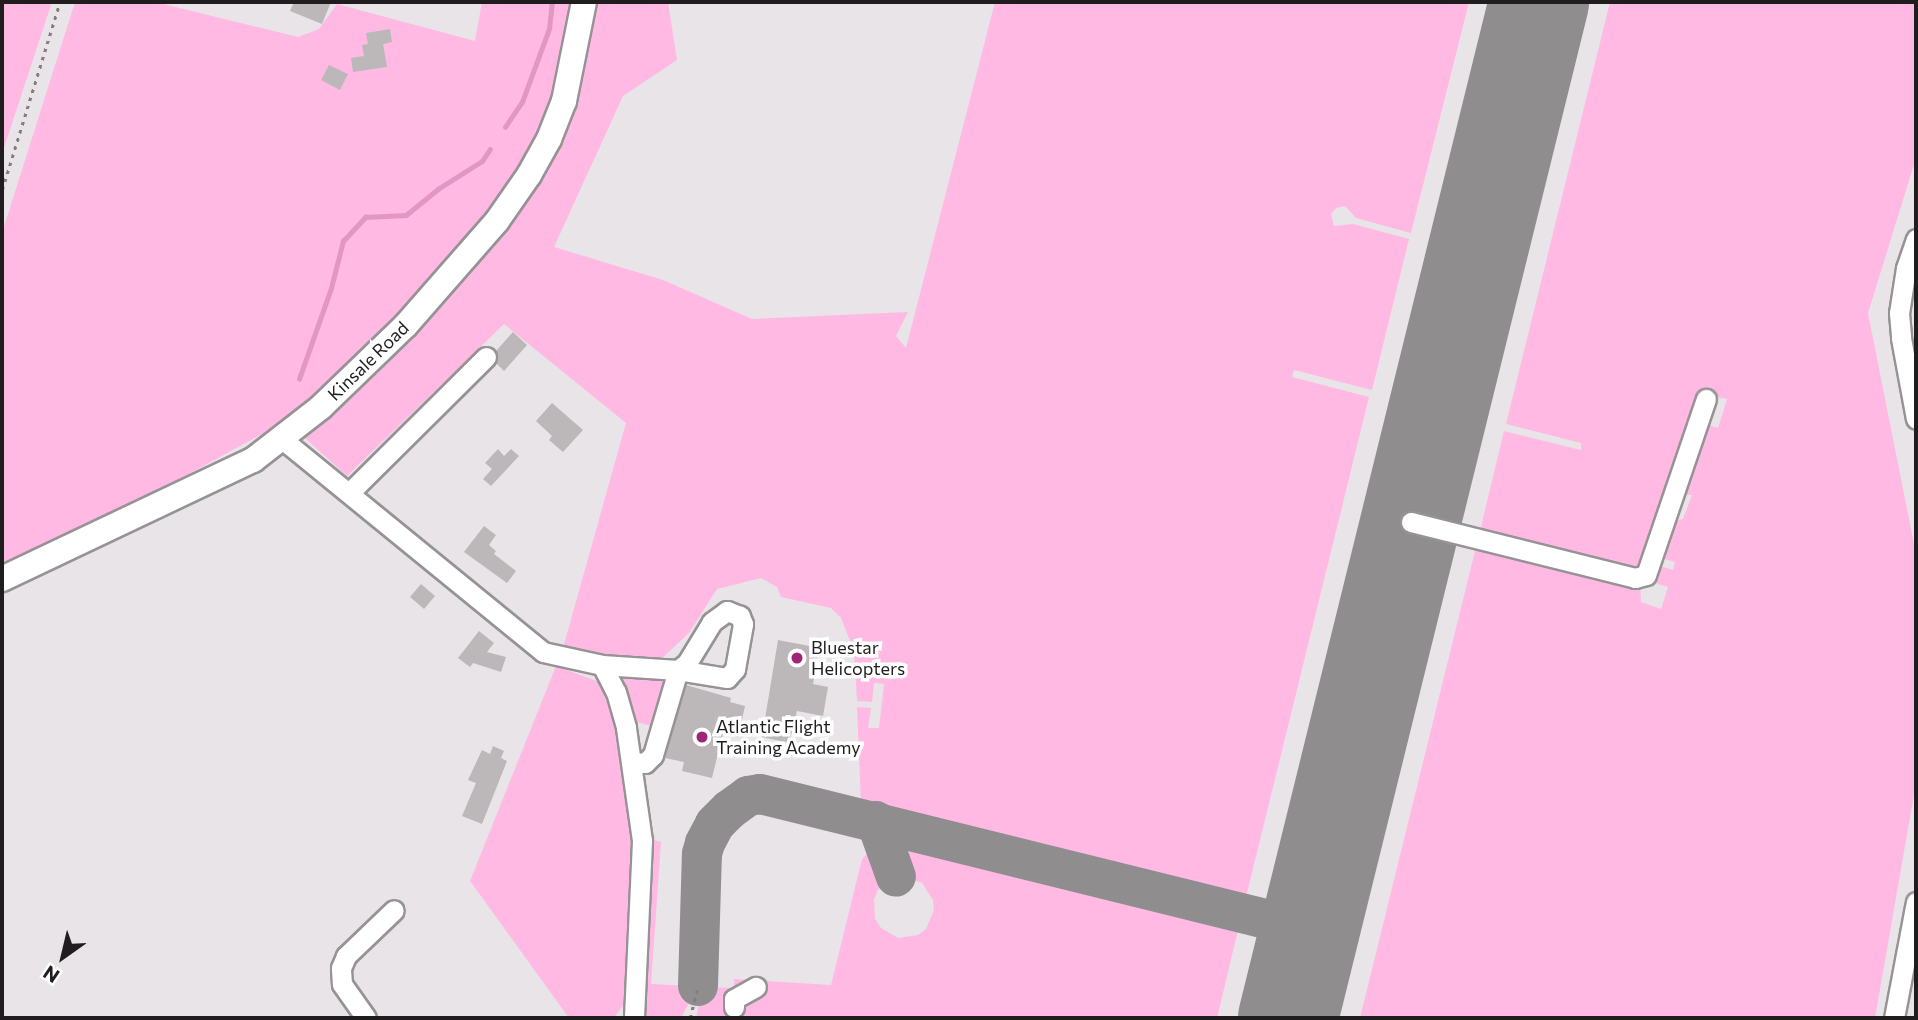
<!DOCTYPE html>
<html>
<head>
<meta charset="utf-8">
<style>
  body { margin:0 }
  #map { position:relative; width:1918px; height:1020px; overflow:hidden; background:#e9e4e7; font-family:Commissioner,sans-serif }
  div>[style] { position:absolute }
  .green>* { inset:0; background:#ffb9e3 }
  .stream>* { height:4.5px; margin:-2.25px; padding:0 2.25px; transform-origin:2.25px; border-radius:2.25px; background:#e296c4 }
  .taxiway>* { height:40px; margin:-20px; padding:0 20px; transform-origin:20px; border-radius:20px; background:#908d8f }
  .runway>* { height:100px; margin:-50px; padding:0 50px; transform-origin:50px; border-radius:50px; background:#908d8f }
  .building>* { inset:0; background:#bcb8ba }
  .path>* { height:2.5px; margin-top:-1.25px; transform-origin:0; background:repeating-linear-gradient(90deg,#827e80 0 3.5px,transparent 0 8.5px) }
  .roads { filter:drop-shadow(2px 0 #979395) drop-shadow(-2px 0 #979395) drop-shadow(0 2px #979395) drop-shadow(0 -2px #979395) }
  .minor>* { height:19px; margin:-9.5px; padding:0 9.5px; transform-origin:9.5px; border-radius:9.5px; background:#fff }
  .major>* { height:24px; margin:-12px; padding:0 12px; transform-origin:12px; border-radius:12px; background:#fff }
  .dots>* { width:19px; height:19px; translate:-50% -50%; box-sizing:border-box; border:4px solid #fff; border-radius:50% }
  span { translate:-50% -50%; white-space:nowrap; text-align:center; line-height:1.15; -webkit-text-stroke:7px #fff; paint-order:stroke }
  .street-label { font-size:18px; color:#1f1d1e }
  .poi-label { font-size:18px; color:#1f1d1e }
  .left { translate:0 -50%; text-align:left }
  .frame { position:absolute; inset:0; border:4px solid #1f1d1e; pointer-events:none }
  .north { position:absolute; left:28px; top:922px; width:70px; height:70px; -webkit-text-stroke:5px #fff; paint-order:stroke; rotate:214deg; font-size:19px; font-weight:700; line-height:28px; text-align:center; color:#1f1d1e }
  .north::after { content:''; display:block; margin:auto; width:24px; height:32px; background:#1f1d1e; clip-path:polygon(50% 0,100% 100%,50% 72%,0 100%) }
</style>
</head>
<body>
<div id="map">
  <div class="green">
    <i style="clip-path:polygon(2px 2px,52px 2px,2px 154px)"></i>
    <i style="clip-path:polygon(75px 2px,155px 2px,298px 37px,319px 29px,337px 4px,475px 41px,482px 2px,668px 2px,677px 60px,623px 96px,554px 247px,663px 280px,752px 319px,908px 312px,896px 336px,906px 348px,995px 2px,1469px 2px,1411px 233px,1356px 218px,1345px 206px,1336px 208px,1331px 214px,1334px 226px,1353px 224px,1409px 239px,1372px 390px,1294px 370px,1292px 377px,1369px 397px,1245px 901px,861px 804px,857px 707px,871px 708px,868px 728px,879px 728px,884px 684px,874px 683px,872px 702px,857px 701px,854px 651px,841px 618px,831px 608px,781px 597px,777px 587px,761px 578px,717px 589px,689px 633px,658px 662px,563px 648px,626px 423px,504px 324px,347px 476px,286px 421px,99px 523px,2px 562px,2px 233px)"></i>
    <i style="clip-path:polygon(1610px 2px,1916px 2px,1916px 158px,1868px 313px,1916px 554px,1916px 783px,1875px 1018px,1360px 1018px,1477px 543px,1640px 584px,1641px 602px,1661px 609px,1668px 587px,1658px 584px,1653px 577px,1657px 565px,1673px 570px,1675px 562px,1657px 557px,1669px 522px,1683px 519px,1692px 495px,1679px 494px,1705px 424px,1718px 428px,1727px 399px,1703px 394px,1645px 569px,1633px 573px,1479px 535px,1504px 431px,1581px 450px,1581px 443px,1506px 424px)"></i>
    <i style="clip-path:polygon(556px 666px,599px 682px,618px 732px,631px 823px,631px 910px,626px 1001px,614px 1018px,569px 1018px,470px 881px)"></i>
    <i style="clip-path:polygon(623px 675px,666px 679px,655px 727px,633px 721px)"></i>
    <i style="clip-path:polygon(647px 838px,661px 842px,651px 984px,692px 986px,689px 1003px,682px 1016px,678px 1018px,643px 1018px)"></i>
    <i style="clip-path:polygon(898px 839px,1239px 926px,1217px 1018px,696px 1018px,703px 987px,734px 988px,734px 979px,831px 985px,862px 859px,877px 844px,889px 880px,878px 890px,874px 899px,875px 919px,881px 928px,898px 938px,918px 935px,926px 929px,934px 910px,933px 900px,922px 883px,903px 876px,899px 871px,889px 841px)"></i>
  </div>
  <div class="stream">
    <i style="left:505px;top:127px;width:30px;rotate:-56deg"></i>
    <i style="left:522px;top:102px;width:78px;rotate:-69.7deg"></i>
    <i style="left:549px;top:29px;width:27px;rotate:-84deg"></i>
    <i style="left:299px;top:379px;width:96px;rotate:-70.6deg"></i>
    <i style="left:331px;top:288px;width:49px;rotate:-75.7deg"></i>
    <i style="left:343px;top:241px;width:33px;rotate:-47deg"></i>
    <i style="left:365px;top:217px;width:41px;rotate:-2.8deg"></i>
    <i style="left:406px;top:215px;width:41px;rotate:-39.1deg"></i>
    <i style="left:438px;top:189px;width:52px;rotate:-32.5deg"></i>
    <i style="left:482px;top:161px;width:14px;rotate:-56deg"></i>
  </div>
  <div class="taxiway">
    <i style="left:876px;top:821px;width:59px;rotate:70.3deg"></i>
    <i style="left:1274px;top:921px;width:19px;rotate:43deg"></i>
    <i style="left:1288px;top:934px;width:35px;rotate:68deg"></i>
    <i style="left:698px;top:986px;width:132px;rotate:-88.3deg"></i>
    <i style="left:702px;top:854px;width:11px;rotate:-75deg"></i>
    <i style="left:705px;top:843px;width:21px;rotate:-62deg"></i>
    <i style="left:715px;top:824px;width:20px;rotate:-45deg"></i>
    <i style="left:729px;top:810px;width:24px;rotate:-36deg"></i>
    <i style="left:748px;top:796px;width:12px;rotate:-9deg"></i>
    <i style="left:760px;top:794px;width:529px;rotate:13.88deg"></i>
    <i style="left:1274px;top:921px;width:30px;rotate:-15deg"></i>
    <i style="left:1303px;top:913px;width:25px;rotate:-50deg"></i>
  </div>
  <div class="runway">
    <i style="left:1288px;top:1018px;width:1047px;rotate:-76.12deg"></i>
  </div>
  <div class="building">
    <i style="clip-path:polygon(294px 2px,331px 2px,322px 24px,290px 11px)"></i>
    <i style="clip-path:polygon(390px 29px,392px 42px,383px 44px,387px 67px,353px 72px,351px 58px,364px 56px,362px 45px,368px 44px,366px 33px)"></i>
    <i style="clip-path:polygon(329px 65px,348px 74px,340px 90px,321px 80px)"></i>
    <i style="clip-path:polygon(513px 332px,527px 345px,504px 371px,496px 363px,496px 351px)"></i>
    <i style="clip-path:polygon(552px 403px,583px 430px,563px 452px,549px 440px,552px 436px,536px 421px)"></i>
    <i style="clip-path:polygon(498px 449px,504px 456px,511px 449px,519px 456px,491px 486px,483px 479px,492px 469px,485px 463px)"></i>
    <i style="clip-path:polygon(484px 526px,496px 535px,489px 545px,496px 551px,494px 554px,516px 571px,507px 583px,464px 552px)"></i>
    <i style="clip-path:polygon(421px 584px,435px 596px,424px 609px,410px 597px)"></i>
    <i style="clip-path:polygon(479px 631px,494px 643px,487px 652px,506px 657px,501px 672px,473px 663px,470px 667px,458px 658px)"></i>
    <i style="clip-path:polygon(778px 640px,820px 648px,813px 684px,828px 687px,823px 716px,797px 711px,789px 743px,762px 737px)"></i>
    <i style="clip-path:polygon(686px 685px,731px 698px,730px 702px,745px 706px,738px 737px,723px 733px,712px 778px,682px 771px,684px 762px,665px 758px)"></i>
    <i style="clip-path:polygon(493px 746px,504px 751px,501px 758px,507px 761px,482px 824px,462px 816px,476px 783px,468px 780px,482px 750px,490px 754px)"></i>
  </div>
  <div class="path">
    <i style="left:2px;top:190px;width:197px;rotate:-72.9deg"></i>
    <i style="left:690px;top:1018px;width:33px;rotate:-76deg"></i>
  </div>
  <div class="roads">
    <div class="minor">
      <i style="left:1916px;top:239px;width:31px;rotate:109deg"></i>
      <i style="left:1906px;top:268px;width:46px;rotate:98.8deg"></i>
      <i style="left:1899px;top:313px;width:25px;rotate:85deg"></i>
      <i style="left:1901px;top:338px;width:82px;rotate:79.5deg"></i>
      <i style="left:282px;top:439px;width:337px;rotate:39.2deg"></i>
      <i style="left:543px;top:652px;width:60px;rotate:12.4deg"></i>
      <i style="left:602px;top:665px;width:76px;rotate:3.8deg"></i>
      <i style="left:678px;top:670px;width:50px;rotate:9.3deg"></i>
      <i style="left:727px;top:678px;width:12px;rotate:-48deg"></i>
      <i style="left:735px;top:669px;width:46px;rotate:-79.9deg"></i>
      <i style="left:743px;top:624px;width:9px;rotate:-111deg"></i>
      <i style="left:740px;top:616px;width:14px;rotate:-159deg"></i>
      <i style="left:727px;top:611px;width:19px;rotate:144deg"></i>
      <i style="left:712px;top:622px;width:48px;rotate:121.4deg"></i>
      <i style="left:687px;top:663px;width:11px;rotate:142deg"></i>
      <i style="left:678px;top:670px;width:89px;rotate:106.4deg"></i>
      <i style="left:653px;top:755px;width:11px;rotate:135deg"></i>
      <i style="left:645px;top:763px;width:14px;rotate:-176deg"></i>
      <i style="left:349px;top:493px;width:193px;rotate:-44.8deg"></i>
      <i style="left:1411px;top:522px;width:231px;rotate:14deg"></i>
      <i style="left:1635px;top:578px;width:11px;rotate:-15deg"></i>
      <i style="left:1646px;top:575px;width:186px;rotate:-71.2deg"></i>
      <i style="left:602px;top:665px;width:30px;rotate:63deg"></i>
      <i style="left:616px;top:692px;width:37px;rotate:74deg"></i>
      <i style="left:626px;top:728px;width:114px;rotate:81.9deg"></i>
      <i style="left:642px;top:841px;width:177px;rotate:92.6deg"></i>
      <i style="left:734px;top:1007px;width:8px;rotate:-90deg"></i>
      <i style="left:734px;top:999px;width:25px;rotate:-29deg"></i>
      <i style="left:366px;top:1018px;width:42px;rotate:-125.2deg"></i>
      <i style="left:342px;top:984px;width:16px;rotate:-94deg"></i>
      <i style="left:341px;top:968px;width:13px;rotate:-67deg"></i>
      <i style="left:346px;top:956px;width:66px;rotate:-43.8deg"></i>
      <i style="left:1894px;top:1018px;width:118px;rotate:-79.3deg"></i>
    </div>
    <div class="major">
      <i style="left:2px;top:579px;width:278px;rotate:-25.4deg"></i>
      <i style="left:253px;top:460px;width:86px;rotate:-37.9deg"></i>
      <i style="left:321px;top:407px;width:118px;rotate:-44deg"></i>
      <i style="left:406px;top:325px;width:138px;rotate:-48.8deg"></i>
      <i style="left:497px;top:221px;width:56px;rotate:-55.2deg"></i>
      <i style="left:529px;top:175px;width:41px;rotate:-60.9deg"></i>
      <i style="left:549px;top:139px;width:41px;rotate:-68.5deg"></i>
      <i style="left:564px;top:101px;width:101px;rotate:-78.6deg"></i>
    </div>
  </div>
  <div class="dots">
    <i style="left:797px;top:658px;background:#9f257b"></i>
    <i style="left:702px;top:737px;background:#9f257b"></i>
  </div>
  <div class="street-label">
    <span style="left:368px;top:361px;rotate:-44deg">Kinsale Road</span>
  </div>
  <div class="poi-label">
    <span class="left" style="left:811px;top:658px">Bluestar<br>Helicopters</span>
    <span class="left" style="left:716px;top:737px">Atlantic Flight<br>Training Academy</span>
  </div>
  <div class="frame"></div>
  <div class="north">N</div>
</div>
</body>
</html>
